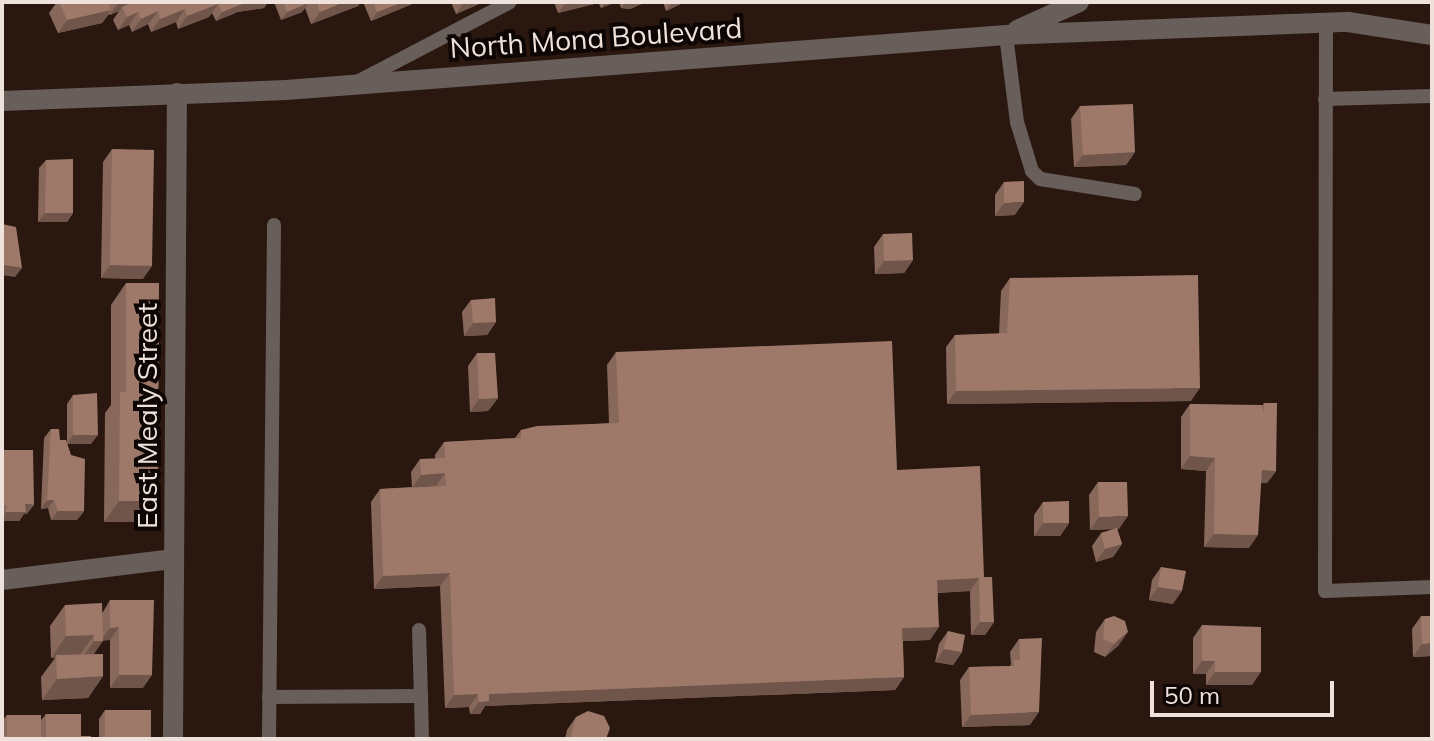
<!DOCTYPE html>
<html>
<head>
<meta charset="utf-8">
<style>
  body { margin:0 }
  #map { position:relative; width:1434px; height:741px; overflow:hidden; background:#2a1810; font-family:Mulish,sans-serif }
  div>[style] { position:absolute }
  .service>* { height:14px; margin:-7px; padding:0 7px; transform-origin:7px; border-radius:7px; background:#685e5a }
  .minor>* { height:20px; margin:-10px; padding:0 10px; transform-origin:10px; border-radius:10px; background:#685e5a }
  .wall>* { inset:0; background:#88685a }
  .shaded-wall>* { inset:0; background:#6f554a }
  .building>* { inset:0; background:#9e7969 }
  span { translate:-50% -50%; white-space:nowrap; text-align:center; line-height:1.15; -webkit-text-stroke:8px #0d0604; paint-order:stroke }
  .street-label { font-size:28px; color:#efe2dc }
  .frame { position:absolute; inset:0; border:4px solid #efe2dc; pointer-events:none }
  .scale { position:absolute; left:1150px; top:681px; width:184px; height:36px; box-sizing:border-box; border:4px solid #efe2dc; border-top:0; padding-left:10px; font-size:24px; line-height:28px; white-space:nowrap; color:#efe2dc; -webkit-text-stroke:6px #0d0604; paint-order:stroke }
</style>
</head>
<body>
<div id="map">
  <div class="service">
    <i style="left:1326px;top:23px;width:568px;rotate:90.1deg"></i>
    <i style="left:1325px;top:591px;width:107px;rotate:-2.1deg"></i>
    <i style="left:1006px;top:35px;width:88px;rotate:82.8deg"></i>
    <i style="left:1017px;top:122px;width:51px;rotate:73deg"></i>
    <i style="left:1032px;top:171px;width:11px;rotate:45deg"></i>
    <i style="left:1040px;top:179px;width:96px;rotate:9deg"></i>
    <i style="left:359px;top:81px;width:170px;rotate:-27.6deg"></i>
    <i style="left:1325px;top:99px;width:107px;rotate:-1.6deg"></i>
    <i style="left:419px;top:630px;width:66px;rotate:88.3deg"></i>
    <i style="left:269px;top:697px;width:152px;rotate:-0.4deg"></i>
    <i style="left:421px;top:696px;width:43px;rotate:88.7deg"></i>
    <i style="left:269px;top:739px;width:514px;rotate:-89.44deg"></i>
  </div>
  <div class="minor">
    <i style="left:1017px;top:30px;width:68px;rotate:-24.3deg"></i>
    <i style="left:2px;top:101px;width:284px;rotate:-2.2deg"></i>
    <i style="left:286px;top:90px;width:722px;rotate:-4.37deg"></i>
    <i style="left:1006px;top:35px;width:342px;rotate:-2.2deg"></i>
    <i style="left:1348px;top:22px;width:85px;rotate:8.8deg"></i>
    <i style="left:2px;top:580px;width:173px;rotate:-7deg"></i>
    <i style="left:173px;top:739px;width:646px;rotate:-89.65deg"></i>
  </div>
  <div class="wall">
    <i style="clip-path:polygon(57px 2px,268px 2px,264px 8px,237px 12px,216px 21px,212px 13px,209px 17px,178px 29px,176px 22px,151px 32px,148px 24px,132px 32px,129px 25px,118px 30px,113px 20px,119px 11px,110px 15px,109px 14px,102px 23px,58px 33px,49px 13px)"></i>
    <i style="clip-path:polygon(274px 2px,361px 2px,358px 6px,311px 24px,305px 8px,302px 12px,281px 20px)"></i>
    <i style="clip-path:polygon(363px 2px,417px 2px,371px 21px)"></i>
    <i style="clip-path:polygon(451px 2px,480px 2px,479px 4px,456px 14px)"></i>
    <i style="clip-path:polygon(554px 2px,595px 2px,594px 4px,558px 13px)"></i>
    <i style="clip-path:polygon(598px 2px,616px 2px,601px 8px)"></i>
    <i style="clip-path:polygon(619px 2px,646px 2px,630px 9px,621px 8px)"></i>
    <i style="clip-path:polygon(663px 2px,685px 2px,666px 11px)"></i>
    <i style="clip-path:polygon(1080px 106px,1135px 152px,1126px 165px,1074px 167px,1071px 119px)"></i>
    <i style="clip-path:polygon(112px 149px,143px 279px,101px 278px,103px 162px)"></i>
    <i style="clip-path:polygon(46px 160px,73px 213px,67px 222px,38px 222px,39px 168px)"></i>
    <i style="clip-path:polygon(1004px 182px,1015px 215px,995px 216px,995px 195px)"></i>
    <i style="clip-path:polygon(883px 234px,913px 260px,904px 273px,875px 274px,874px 247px)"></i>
    <i style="clip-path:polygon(1010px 278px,1191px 401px,947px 404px,946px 347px,955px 335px,999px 334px,1001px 291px)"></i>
    <i style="clip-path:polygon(126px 283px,158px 501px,143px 522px,104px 522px,105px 413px,111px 405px,111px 305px)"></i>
    <i style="clip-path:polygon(471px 300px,496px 322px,487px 335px,464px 336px,462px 312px)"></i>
    <i style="clip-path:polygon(616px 352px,897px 470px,984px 577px,994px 622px,985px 635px,971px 635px,970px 591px,938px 593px,930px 640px,903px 641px,904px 677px,895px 690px,485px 706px,480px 714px,470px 714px,469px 707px,445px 708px,440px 586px,374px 589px,371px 502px,380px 489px,412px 487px,411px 472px,420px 459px,435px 459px,435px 455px,444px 442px,515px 438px,521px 430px,609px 423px,607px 365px)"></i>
    <i style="clip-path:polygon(477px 353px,498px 398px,488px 411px,470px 412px,468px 366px)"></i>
    <i style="clip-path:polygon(73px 395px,91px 444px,67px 444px,84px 511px,77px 520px,51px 520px,48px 508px,41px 509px,44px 438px,51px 429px,60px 440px,67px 443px,67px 404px)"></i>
    <i style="clip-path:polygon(1264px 403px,1276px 471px,1267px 483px,1261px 483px,1249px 548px,1204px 547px,1206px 471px,1181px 469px,1181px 417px,1190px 404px,1262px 406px)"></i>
    <i style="clip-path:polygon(2px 450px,27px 514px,24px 514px,19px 521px,2px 521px)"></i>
    <i style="clip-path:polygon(1098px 482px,1119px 529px,1117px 529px,1122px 544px,1113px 557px,1096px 562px,1092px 546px,1101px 533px,1115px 529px,1090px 530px,1089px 495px)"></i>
    <i style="clip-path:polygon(1043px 502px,1069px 523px,1060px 536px,1034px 536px,1034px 515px)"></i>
    <i style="clip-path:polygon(1161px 567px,1173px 604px,1149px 600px,1152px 580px)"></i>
    <i style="clip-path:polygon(110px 600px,143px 688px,110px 688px,110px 640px,103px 640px,94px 654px,103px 676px,88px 698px,42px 700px,41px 677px,55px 658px,51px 658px,50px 626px,65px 605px,103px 612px)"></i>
    <i style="clip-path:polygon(1421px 616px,1432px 656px,1413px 657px,1412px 629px)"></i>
    <i style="clip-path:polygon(1105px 619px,1119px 645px,1105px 657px,1094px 652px,1096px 632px)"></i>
    <i style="clip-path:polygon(1202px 625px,1252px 685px,1206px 685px,1206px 674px,1193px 674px,1193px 638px)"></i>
    <i style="clip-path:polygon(948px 631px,962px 652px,953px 665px,935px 662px,939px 644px)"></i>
    <i style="clip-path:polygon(1019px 639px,1030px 725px,962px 727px,960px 680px,969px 667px,1010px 666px,1011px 664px,1010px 652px)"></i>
    <i style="clip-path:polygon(105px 710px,151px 739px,99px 739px,99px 719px)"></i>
    <i style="clip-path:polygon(46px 714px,81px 736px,91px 739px,2px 739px,2px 721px,7px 715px,41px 720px)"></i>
    <i style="clip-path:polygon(576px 717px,606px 739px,565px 739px,567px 730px)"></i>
  </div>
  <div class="shaded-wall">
    <i style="clip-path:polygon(119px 2px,141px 2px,122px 7px,119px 11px,110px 15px)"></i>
    <i style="clip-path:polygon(251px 2px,268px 2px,264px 8px,237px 12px,243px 3px)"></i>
    <i style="clip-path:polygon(344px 2px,361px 2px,358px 6px,311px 24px,320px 12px)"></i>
    <i style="clip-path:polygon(403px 2px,417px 2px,371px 21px,377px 12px)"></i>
    <i style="clip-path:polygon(464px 2px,480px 2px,479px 4px,456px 14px)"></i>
    <i style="clip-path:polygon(573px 2px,595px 2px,594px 4px,558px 13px,565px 4px)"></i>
    <i style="clip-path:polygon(605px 2px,616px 2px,601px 8px)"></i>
    <i style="clip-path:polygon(626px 2px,646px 2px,630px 9px,621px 8px)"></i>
    <i style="clip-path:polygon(672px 2px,685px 2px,666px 11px)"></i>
    <i style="clip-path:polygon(308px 3px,302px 12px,281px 20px,287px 12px)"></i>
    <i style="clip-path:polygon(218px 4px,209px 17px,178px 29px,187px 16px)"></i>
    <i style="clip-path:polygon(242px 4px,236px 13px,216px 21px,222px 12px)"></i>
    <i style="clip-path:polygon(185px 9px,176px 22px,151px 32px,160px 19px)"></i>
    <i style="clip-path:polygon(111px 10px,102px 23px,58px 33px,67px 20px)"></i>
    <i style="clip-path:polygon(158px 11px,148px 24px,132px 32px,141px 19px)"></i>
    <i style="clip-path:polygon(138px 12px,129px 25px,118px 30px,127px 17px)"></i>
    <i style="clip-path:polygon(1135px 152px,1126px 165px,1074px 167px,1083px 155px)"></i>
    <i style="clip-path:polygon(1024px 202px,1015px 215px,995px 216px,1004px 203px)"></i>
    <i style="clip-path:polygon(45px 213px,73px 213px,67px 222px,38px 222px)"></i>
    <i style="clip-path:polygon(913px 260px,904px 273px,875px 274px,884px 261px)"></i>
    <i style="clip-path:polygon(2px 265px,22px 268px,15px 277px,2px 275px)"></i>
    <i style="clip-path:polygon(110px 265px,152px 266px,143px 279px,101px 278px)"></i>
    <i style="clip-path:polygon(496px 322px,487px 335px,464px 336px,473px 323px)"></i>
    <i style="clip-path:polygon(1200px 388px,1191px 401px,947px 404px,956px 391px)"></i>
    <i style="clip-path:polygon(498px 398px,488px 411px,470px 412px,479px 399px)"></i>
    <i style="clip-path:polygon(73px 435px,98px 435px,91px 444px,67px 444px)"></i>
    <i style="clip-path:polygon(1190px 456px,1215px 458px,1206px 471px,1181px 469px)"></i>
    <i style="clip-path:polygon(1262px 470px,1276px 471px,1267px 483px,1253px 483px)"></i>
    <i style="clip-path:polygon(445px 473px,436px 486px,412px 488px,421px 475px)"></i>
    <i style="clip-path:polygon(47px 500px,54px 500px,48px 508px,41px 509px)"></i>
    <i style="clip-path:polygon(119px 501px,158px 501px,143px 522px,104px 522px)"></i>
    <i style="clip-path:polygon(25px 504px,34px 505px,27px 514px,24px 514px,19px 521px,2px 521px,2px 518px,6px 512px)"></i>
    <i style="clip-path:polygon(58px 511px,84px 511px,77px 520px,51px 520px)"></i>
    <i style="clip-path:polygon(1128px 516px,1119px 529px,1090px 530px,1099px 517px)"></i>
    <i style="clip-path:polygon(1043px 523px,1069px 523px,1060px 536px,1034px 536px)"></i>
    <i style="clip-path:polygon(1214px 534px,1258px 535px,1249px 548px,1204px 547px)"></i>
    <i style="clip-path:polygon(1122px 544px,1113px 557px,1096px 562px,1105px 549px)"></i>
    <i style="clip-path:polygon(450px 573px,440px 586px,374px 589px,383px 576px)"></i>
    <i style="clip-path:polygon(979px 578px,970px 591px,928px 593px,937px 580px)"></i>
    <i style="clip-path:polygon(1158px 587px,1182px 591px,1173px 604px,1149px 600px)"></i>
    <i style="clip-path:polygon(980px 622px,994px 622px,985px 635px,971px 635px)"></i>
    <i style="clip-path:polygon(119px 627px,110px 640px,101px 641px,110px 628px)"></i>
    <i style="clip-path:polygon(939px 627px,930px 640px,893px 641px,902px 628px)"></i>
    <i style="clip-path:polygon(1128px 632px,1119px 645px,1105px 657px,1114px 644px)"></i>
    <i style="clip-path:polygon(94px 635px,79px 656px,56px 655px,55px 658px,51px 658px,66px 636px)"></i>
    <i style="clip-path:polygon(94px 641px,103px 641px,88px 662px,79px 663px)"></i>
    <i style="clip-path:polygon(1432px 643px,1432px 656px,1413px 657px,1422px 644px)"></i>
    <i style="clip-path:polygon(944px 649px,962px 652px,953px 665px,935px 662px)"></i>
    <i style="clip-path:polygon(1202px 661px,1215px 661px,1206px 674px,1193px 674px)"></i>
    <i style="clip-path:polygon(1215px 672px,1261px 672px,1252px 685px,1206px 685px)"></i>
    <i style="clip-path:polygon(119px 675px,152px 675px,143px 688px,110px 688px)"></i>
    <i style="clip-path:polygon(103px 676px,88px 698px,42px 700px,57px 679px)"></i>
    <i style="clip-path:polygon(904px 677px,895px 690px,485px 706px,480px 714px,470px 714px,479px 702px,489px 694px)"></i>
    <i style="clip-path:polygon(478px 694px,469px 707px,445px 708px,454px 695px)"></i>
    <i style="clip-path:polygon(1039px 712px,1030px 725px,962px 727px,971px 715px)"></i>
  </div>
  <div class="building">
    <i style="clip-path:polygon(59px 2px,108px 2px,111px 10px,67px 20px)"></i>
    <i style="clip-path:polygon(133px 2px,217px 2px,218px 4px,187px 16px,185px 9px,160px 19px,158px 11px,141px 19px,138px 12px,127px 17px,122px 7px)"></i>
    <i style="clip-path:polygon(217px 2px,241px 2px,242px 4px,222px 12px)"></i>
    <i style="clip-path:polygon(283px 2px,308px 2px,308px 3px,287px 12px)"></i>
    <i style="clip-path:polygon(317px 2px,344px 2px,320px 12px)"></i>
    <i style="clip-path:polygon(373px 2px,403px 2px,377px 12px)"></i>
    <i style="clip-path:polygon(1133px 104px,1135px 152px,1083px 155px,1080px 106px)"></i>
    <i style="clip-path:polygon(112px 149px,154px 150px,152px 266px,110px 265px)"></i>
    <i style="clip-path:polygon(73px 159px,73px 213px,45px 213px,46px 160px)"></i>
    <i style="clip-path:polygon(1024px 181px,1024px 202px,1004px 203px,1004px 182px)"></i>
    <i style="clip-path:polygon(2px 224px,16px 227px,22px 268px,2px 265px)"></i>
    <i style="clip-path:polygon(912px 233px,913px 260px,884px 261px,883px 234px)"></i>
    <i style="clip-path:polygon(1198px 275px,1200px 388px,956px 391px,955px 335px,1007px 333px,1010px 278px)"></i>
    <i style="clip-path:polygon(126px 283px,159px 283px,158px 501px,119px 501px,120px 392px,126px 392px)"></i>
    <i style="clip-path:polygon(495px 298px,496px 322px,473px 323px,471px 300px)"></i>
    <i style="clip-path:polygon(892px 341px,897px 470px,980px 466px,984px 577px,992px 577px,994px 622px,980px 622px,979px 578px,937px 580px,939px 627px,902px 628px,904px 677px,489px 694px,489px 701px,479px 702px,478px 694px,454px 695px,450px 573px,383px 576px,380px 489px,446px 486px,445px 473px,421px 475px,420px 459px,445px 458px,444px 442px,521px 438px,521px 430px,537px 426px,619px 423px,616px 352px)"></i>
    <i style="clip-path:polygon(477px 353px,495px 353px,498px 398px,479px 399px)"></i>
    <i style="clip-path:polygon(97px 393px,98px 435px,73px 435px,73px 395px)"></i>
    <i style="clip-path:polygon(1264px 403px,1277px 403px,1276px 471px,1262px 470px,1258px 535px,1214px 534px,1215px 458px,1190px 456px,1190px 404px,1262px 405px,1264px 413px)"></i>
    <i style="clip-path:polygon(51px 429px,59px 429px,60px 440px,66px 440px,71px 455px,85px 459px,84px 511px,58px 511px,54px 500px,47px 500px)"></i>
    <i style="clip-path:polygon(2px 450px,33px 450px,34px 505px,25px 504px,26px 512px,6px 512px,7px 505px,2px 505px)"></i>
    <i style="clip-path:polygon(1098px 482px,1127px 482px,1128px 516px,1099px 517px)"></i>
    <i style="clip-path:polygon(1069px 501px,1069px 523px,1043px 523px,1043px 502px)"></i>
    <i style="clip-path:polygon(1117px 528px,1122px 544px,1105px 549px,1101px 533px)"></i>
    <i style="clip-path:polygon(1161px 567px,1186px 571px,1182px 591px,1158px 587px)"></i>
    <i style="clip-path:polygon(110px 600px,154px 600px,152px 675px,119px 675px,119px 627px,110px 628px)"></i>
    <i style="clip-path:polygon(102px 603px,103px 641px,94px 641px,94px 635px,66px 636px,65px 605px)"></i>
    <i style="clip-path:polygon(1114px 616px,1125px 621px,1128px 632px,1114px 644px,1103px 639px,1105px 619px)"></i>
    <i style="clip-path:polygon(1421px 616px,1432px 616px,1432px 643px,1422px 644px)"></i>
    <i style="clip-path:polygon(1202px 625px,1261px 627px,1261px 672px,1215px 672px,1215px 661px,1202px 661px)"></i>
    <i style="clip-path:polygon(948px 631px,965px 635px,962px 652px,944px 649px)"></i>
    <i style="clip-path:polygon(1042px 638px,1039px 712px,971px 715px,969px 667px,1014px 666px,1014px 660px,1020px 660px,1019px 639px)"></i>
    <i style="clip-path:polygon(103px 654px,103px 676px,57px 679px,56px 655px)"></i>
    <i style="clip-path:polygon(105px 710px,151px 710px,151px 739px,105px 739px)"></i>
    <i style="clip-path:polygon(588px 711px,604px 716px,610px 728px,606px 739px,574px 739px,571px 736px,576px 717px)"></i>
    <i style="clip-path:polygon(46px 714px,81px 714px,81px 736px,91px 736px,91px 739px,46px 739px)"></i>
    <i style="clip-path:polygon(7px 715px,41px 715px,41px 739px,2px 739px,2px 736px,7px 736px)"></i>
  </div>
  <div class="street-label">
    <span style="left:596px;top:38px;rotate:-4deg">North Mona Boulevard</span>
    <span style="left:147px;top:416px;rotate:-90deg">East Mealy Street</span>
  </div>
  <div class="frame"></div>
  <div class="scale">50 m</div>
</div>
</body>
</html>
